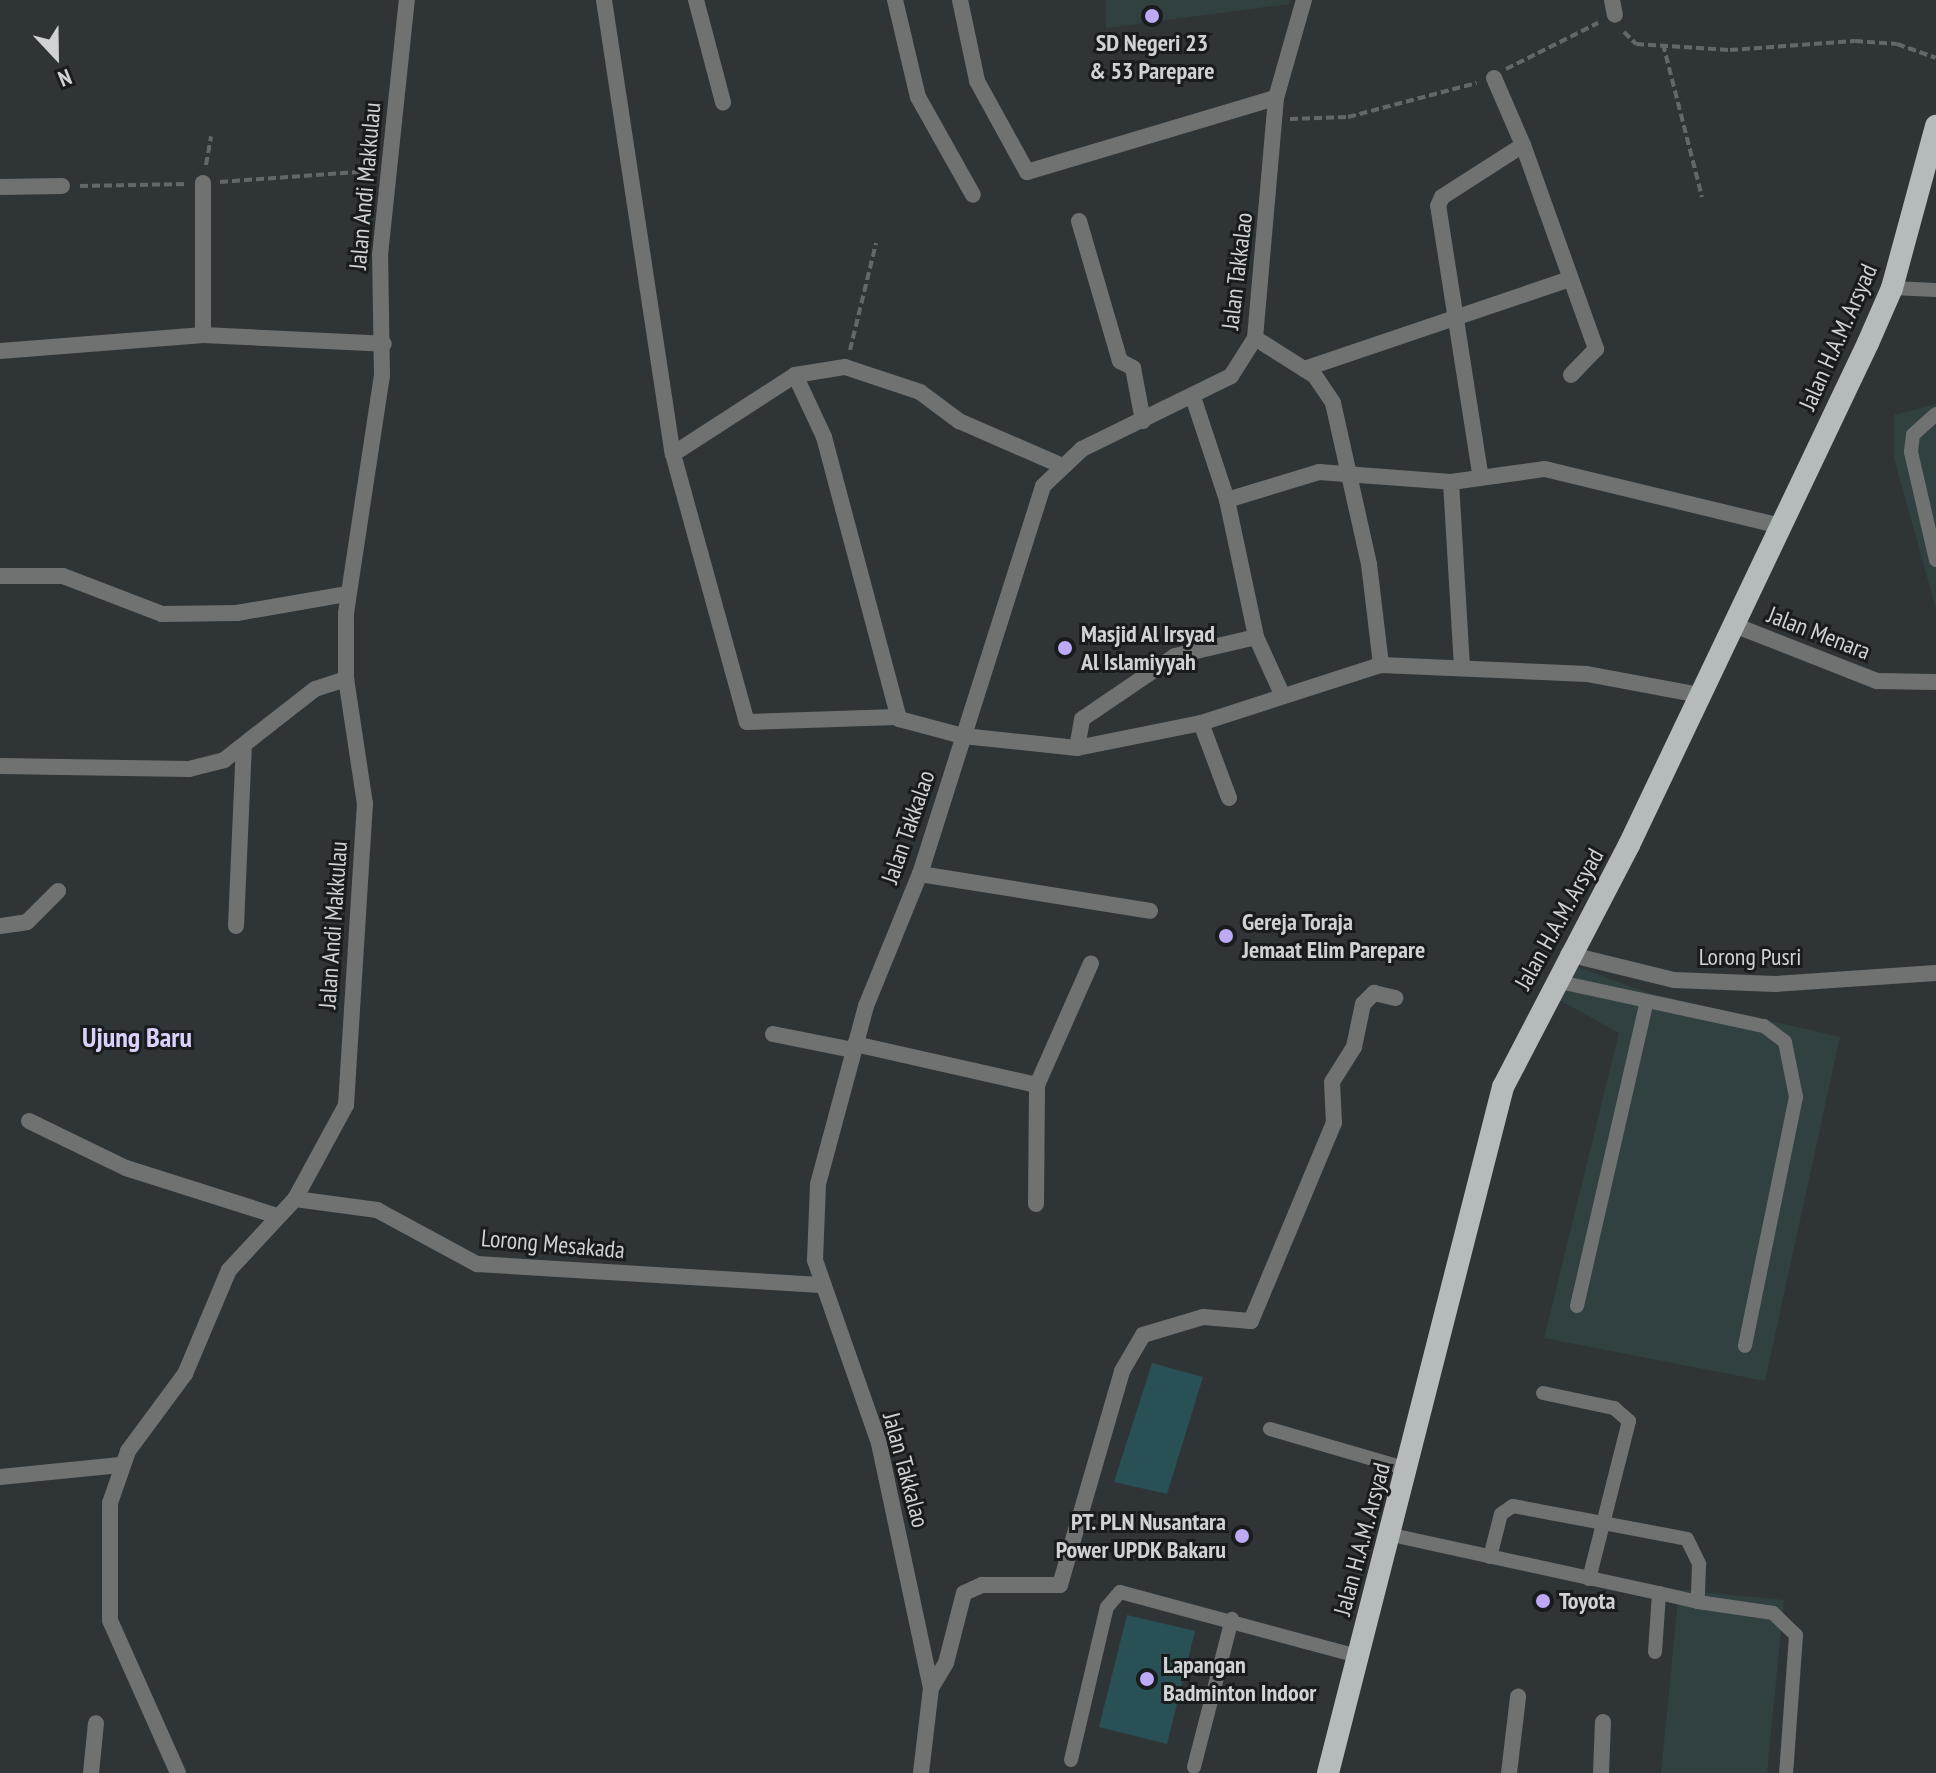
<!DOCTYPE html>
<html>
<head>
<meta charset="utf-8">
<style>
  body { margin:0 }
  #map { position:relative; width:1936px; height:1773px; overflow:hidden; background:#2f3536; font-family:"PT Sans Narrow",sans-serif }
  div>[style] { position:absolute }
  .built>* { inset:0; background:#314041 }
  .green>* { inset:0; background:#295054 }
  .path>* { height:4px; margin-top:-2px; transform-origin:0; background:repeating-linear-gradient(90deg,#626768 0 8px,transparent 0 12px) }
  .service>* { height:14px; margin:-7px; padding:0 7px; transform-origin:7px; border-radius:7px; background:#6f7271 }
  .minor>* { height:16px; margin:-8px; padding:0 8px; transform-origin:8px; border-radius:8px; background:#6f7271 }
  .trunk>* { height:22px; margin:-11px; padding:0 11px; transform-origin:11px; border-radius:11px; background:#b4bbba }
  .dots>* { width:22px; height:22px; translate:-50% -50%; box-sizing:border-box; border:4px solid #191c1c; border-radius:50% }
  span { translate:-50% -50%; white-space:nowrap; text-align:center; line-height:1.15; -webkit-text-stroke:6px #191c1c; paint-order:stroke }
  .poi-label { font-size:24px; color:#cfd3d3; font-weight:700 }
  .left { translate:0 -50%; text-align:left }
  .right { translate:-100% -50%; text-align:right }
  .street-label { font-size:24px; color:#cfd3d3 }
  .quarter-label { font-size:28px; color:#dcd1fd; font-weight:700 }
  .north { position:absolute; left:16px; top:16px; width:80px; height:80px; -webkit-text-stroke:6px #191c1c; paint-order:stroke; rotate:158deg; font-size:22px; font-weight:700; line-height:32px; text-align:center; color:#cfd3d3 }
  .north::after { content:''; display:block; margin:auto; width:28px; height:36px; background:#cfd3d3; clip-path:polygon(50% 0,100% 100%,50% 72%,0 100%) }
</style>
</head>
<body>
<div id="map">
  <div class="built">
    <i style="clip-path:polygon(1106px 0,1289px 0,1289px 4px,1106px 28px)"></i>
    <i style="clip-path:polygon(1936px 404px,1936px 609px,1894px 458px,1894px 415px)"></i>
    <i style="clip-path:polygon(1570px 964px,1648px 993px,1840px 1037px,1765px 1381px,1544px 1338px,1619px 1033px,1554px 997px)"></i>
    <i style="clip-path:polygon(1679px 1590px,1784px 1600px,1767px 1773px,1661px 1773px)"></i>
  </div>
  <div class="green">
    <i style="clip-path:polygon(1152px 1363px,1203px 1377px,1167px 1494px,1114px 1482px)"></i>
    <i style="clip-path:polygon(1127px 1615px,1195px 1631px,1167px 1744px,1099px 1727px)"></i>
  </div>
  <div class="path">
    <i style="left:1624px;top:32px;width:17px;rotate:45deg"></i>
    <i style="left:1636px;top:44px;width:94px;rotate:3.7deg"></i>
    <i style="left:1730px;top:50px;width:125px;rotate:-4.1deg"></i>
    <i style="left:1855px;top:41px;width:42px;rotate:4.1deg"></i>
    <i style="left:1897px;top:44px;width:41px;rotate:19.7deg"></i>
    <i style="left:1663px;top:44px;width:158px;rotate:75.7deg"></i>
    <i style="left:1506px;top:69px;width:103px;rotate:-26.6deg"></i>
    <i style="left:1290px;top:119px;width:58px;rotate:-2deg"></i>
    <i style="left:1348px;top:117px;width:133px;rotate:-14.8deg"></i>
    <i style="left:206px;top:165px;width:29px;rotate:-80deg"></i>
    <i style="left:220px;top:182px;width:151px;rotate:-4.2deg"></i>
    <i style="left:80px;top:186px;width:107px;rotate:-1.1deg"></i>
    <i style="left:850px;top:350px;width:110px;rotate:-76.3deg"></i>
  </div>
  <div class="service">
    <i style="left:1892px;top:288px;width:44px;rotate:2.6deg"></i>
    <i style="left:1936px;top:414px;width:31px;rotate:138deg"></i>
    <i style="left:1913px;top:435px;width:17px;rotate:97deg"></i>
    <i style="left:1911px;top:452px;width:111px;rotate:77deg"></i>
    <i style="left:1555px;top:981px;width:214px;rotate:12.2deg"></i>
    <i style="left:1764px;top:1026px;width:26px;rotate:37deg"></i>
    <i style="left:1785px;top:1042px;width:56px;rotate:78.7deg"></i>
    <i style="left:1796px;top:1097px;width:254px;rotate:101.6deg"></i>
    <i style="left:1577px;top:1306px;width:309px;rotate:-77.1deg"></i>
    <i style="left:1543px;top:1393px;width:73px;rotate:11.9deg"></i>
    <i style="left:1614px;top:1408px;width:20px;rotate:41deg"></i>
    <i style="left:1629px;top:1421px;width:163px;rotate:104.2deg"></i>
    <i style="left:1270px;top:1429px;width:144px;rotate:16.2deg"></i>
    <i style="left:1392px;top:1535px;width:273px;rotate:12.3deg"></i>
    <i style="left:1490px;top:1557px;width:44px;rotate:-75.7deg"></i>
    <i style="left:1501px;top:1514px;width:14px;rotate:-34deg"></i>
    <i style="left:1513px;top:1506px;width:177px;rotate:10.7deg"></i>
    <i style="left:1687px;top:1539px;width:28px;rotate:64deg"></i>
    <i style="left:1699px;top:1564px;width:38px;rotate:92deg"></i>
    <i style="left:1698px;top:1602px;width:76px;rotate:8.3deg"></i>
    <i style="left:1773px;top:1613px;width:32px;rotate:44deg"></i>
    <i style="left:1796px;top:1635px;width:138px;rotate:94.1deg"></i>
    <i style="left:1655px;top:1652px;width:59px;rotate:-86.1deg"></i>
    <i style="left:1659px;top:1593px;width:40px;rotate:13deg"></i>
    <i style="left:1071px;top:1760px;width:157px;rotate:-76.8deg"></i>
    <i style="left:1107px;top:1607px;width:20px;rotate:-49deg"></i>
    <i style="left:1120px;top:1592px;width:246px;rotate:15.1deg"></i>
    <i style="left:1194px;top:1767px;width:153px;rotate:-75.6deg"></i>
  </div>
  <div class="minor">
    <i style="left:604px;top:0;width:459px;rotate:81.4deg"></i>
    <i style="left:673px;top:454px;width:145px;rotate:-32.9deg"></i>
    <i style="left:795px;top:375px;width:51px;rotate:-9.1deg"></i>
    <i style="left:845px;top:367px;width:79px;rotate:18.4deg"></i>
    <i style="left:920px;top:392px;width:49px;rotate:36.6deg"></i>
    <i style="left:959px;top:421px;width:110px;rotate:23.5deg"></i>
    <i style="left:696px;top:0;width:106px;rotate:75.2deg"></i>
    <i style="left:895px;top:0;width:100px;rotate:76.7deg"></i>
    <i style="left:918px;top:97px;width:112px;rotate:60.7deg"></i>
    <i style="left:960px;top:0;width:83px;rotate:78.1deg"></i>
    <i style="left:977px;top:81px;width:104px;rotate:61.2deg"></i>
    <i style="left:1027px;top:172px;width:260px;rotate:-16.6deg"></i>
    <i style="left:1612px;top:0;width:15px;rotate:79deg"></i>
    <i style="left:1523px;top:145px;width:217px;rotate:70.3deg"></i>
    <i style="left:1596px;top:349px;width:36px;rotate:134deg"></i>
    <i style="left:203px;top:183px;width:152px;rotate:90deg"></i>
    <i style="left:0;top:187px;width:62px;rotate:-0.9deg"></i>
    <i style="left:1079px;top:221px;width:146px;rotate:73.7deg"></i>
    <i style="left:1120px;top:361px;width:15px;rotate:28deg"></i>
    <i style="left:1133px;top:368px;width:54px;rotate:79.3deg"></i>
    <i style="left:1255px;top:338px;width:71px;rotate:32.3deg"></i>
    <i style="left:1315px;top:376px;width:32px;rotate:56deg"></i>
    <i style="left:1333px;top:403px;width:165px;rotate:77.4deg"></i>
    <i style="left:1369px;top:564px;width:102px;rotate:83.2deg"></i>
    <i style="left:0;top:351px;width:204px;rotate:-4.5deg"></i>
    <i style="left:203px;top:335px;width:181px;rotate:2.8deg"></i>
    <i style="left:1304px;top:369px;width:281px;rotate:-18.7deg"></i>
    <i style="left:795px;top:375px;width:68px;rotate:64.9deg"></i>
    <i style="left:824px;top:437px;width:292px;rotate:75.1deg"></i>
    <i style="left:899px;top:719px;width:66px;rotate:14.9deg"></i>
    <i style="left:963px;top:736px;width:115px;rotate:6deg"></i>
    <i style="left:1077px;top:748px;width:126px;rotate:-11.4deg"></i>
    <i style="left:1201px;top:723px;width:189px;rotate:-17.9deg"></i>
    <i style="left:1381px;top:665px;width:206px;rotate:2.5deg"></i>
    <i style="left:1587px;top:674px;width:114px;rotate:10.6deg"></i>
    <i style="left:1194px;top:400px;width:105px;rotate:71.7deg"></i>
    <i style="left:1227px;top:500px;width:96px;rotate:-16.9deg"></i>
    <i style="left:1319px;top:472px;width:132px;rotate:4.3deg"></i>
    <i style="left:1451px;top:482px;width:95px;rotate:-7.9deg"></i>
    <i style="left:1545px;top:469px;width:242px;rotate:13.6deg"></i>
    <i style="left:673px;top:454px;width:278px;rotate:74.6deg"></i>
    <i style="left:747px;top:722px;width:149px;rotate:-1.9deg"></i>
    <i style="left:1480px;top:473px;width:270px;rotate:-98.9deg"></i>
    <i style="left:1438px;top:206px;width:10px;rotate:-66deg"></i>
    <i style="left:1442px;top:197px;width:96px;rotate:-32.7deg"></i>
    <i style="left:1523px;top:145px;width:73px;rotate:-113.4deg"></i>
    <i style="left:1451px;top:482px;width:184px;rotate:86.6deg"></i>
    <i style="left:1227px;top:500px;width:140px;rotate:78deg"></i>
    <i style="left:0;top:576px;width:63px"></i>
    <i style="left:63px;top:576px;width:106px;rotate:21deg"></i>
    <i style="left:162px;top:614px;width:75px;rotate:-0.8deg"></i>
    <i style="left:237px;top:613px;width:112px;rotate:-9.8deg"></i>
    <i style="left:1734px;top:625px;width:154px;rotate:21.4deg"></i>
    <i style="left:1877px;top:681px;width:59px;rotate:1deg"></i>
    <i style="left:1201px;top:723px;width:80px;rotate:69.5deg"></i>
    <i style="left:1077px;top:748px;width:29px;rotate:-80deg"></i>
    <i style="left:1082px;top:719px;width:112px;rotate:-34.1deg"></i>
    <i style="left:1175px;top:656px;width:83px;rotate:-13.2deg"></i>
    <i style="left:1256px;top:637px;width:63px;rotate:65.5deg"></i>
    <i style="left:0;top:766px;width:189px;rotate:0.9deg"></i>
    <i style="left:189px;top:769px;width:36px;rotate:-14deg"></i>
    <i style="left:224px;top:760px;width:115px;rotate:-38deg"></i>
    <i style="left:315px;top:689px;width:33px;rotate:-18deg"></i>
    <i style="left:920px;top:874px;width:233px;rotate:9.1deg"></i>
    <i style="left:0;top:926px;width:27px;rotate:-8deg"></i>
    <i style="left:27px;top:922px;width:44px;rotate:-45deg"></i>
    <i style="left:236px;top:926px;width:181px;rotate:-87.5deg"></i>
    <i style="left:1568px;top:954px;width:109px;rotate:13.8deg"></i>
    <i style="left:1674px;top:980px;width:101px;rotate:2.3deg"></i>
    <i style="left:1775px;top:984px;width:161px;rotate:-3.9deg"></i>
    <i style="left:773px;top:1034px;width:82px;rotate:11.3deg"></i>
    <i style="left:855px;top:1044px;width:187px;rotate:12.7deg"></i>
    <i style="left:29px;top:1121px;width:108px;rotate:25.9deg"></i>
    <i style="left:126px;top:1168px;width:158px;rotate:17.6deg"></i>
    <i style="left:295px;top:1199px;width:83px;rotate:7.6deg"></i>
    <i style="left:377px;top:1210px;width:114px;rotate:28.4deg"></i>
    <i style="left:477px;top:1264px;width:344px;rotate:3.5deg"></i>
    <i style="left:1036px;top:1204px;width:119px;rotate:-89.5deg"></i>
    <i style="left:1037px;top:1085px;width:133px;rotate:-66.1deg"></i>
    <i style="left:0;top:1477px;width:121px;rotate:-5.7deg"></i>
    <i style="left:931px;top:1688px;width:29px;rotate:-59deg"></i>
    <i style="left:946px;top:1663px;width:72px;rotate:-75.6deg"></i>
    <i style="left:964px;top:1593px;width:20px;rotate:-24deg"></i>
    <i style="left:982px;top:1585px;width:78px"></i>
    <i style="left:1060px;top:1585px;width:223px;rotate:-73.8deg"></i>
    <i style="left:1122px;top:1371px;width:42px;rotate:-59.7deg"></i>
    <i style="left:1143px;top:1335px;width:63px;rotate:-16.7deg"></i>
    <i style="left:1203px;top:1317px;width:48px;rotate:4.8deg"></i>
    <i style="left:1251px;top:1321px;width:215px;rotate:-67.3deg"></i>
    <i style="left:1334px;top:1123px;width:41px;rotate:-92.8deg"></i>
    <i style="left:1332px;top:1082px;width:41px;rotate:-57.8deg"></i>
    <i style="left:1354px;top:1047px;width:44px;rotate:-78.2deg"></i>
    <i style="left:1363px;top:1004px;width:16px;rotate:-45deg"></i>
    <i style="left:1374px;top:993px;width:22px;rotate:13deg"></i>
    <i style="left:91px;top:1773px;width:50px;rotate:-84.3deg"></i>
    <i style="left:178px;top:1773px;width:167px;rotate:-114deg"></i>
    <i style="left:110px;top:1620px;width:117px;rotate:-90deg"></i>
    <i style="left:110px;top:1503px;width:55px;rotate:-70.9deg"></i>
    <i style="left:128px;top:1451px;width:96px;rotate:-53.5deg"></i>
    <i style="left:185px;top:1374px;width:113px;rotate:-67.1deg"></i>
    <i style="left:229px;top:1270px;width:97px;rotate:-47.1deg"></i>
    <i style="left:295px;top:1199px;width:107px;rotate:-61.5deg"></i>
    <i style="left:346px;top:1105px;width:302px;rotate:-86.4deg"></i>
    <i style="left:365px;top:804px;width:126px;rotate:-98.6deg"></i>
    <i style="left:346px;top:679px;width:66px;rotate:-90deg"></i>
    <i style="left:346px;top:613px;width:240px;rotate:-81.4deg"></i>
    <i style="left:382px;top:376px;width:121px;rotate:-90.9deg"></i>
    <i style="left:380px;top:255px;width:256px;rotate:-84deg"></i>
    <i style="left:921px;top:1773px;width:86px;rotate:-83.3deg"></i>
    <i style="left:931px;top:1688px;width:250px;rotate:-102deg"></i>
    <i style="left:879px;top:1443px;width:194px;rotate:-109.3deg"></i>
    <i style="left:815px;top:1260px;width:76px;rotate:-87.7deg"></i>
    <i style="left:818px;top:1184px;width:184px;rotate:-74.9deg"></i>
    <i style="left:866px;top:1006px;width:143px;rotate:-67.8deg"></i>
    <i style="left:920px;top:874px;width:407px;rotate:-72.4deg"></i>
    <i style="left:1043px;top:486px;width:54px;rotate:-43.5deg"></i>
    <i style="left:1082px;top:449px;width:166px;rotate:-26.1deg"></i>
    <i style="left:1231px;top:376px;width:45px;rotate:-57.7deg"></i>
    <i style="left:1255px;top:338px;width:241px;rotate:-85deg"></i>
    <i style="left:1276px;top:98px;width:102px;rotate:-74.1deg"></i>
    <i style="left:1509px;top:1773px;width:77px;rotate:-83.2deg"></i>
    <i style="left:1601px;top:1773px;width:51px;rotate:-87.8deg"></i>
  </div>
  <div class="trunk">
    <i style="left:1328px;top:1773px;width:708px;rotate:-75.69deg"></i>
    <i style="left:1503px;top:1087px;width:273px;rotate:-62.5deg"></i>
    <i style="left:1629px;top:845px;width:556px;rotate:-64.54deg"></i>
    <i style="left:1868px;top:343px;width:60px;rotate:-66.4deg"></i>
    <i style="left:1892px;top:288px;width:168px;rotate:-74.8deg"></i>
  </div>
  <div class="dots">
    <i style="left:1152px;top:16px;background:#bda9f5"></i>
    <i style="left:1065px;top:648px;background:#bda9f5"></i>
    <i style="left:1226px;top:936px;background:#bda9f5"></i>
    <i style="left:1242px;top:1536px;background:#bda9f5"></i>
    <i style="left:1543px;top:1601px;background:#bda9f5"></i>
    <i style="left:1147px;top:1679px;background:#bda9f5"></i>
  </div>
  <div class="poi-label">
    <span style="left:1152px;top:57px">SD Negeri 23<br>&amp; 53 Parepare</span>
    <span class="left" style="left:1081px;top:648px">Masjid Al Irsyad<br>Al Islamiyyah</span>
    <span class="left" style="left:1242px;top:936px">Gereja Toraja<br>Jemaat Elim Parepare</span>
    <span class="right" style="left:1226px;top:1536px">PT. PLN Nusantara<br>Power UPDK Bakaru</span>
    <span class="left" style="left:1559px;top:1601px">Toyota</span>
    <span class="left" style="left:1163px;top:1679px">Lapangan<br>Badminton Indoor</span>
  </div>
  <div class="street-label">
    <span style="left:365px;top:186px;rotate:-85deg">Jalan Andi Makkulau</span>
    <span style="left:1237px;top:271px;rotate:-83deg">Jalan Takkalao</span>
    <span style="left:1838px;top:337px;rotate:-66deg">Jalan H.A.M. Arsyad</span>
    <span style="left:1819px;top:633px;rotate:21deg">Jalan Menara</span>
    <span style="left:908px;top:827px;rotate:-71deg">Jalan Takkalao</span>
    <span style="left:1559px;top:919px;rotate:-61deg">Jalan H.A.M. Arsyad</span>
    <span style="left:333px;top:925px;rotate:-86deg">Jalan Andi Makkulau</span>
    <span style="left:1750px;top:957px">Lorong Pusri</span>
    <span style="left:553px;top:1244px;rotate:5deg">Lorong Mesakada</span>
    <span style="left:906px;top:1470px;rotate:75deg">Jalan Takkalao</span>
    <span style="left:1362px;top:1539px;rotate:-75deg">Jalan H.A.M. Arsyad</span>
  </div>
  <div class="quarter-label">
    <span style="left:137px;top:1037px">Ujung Baru</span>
  </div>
  <div class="north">N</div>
</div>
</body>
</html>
